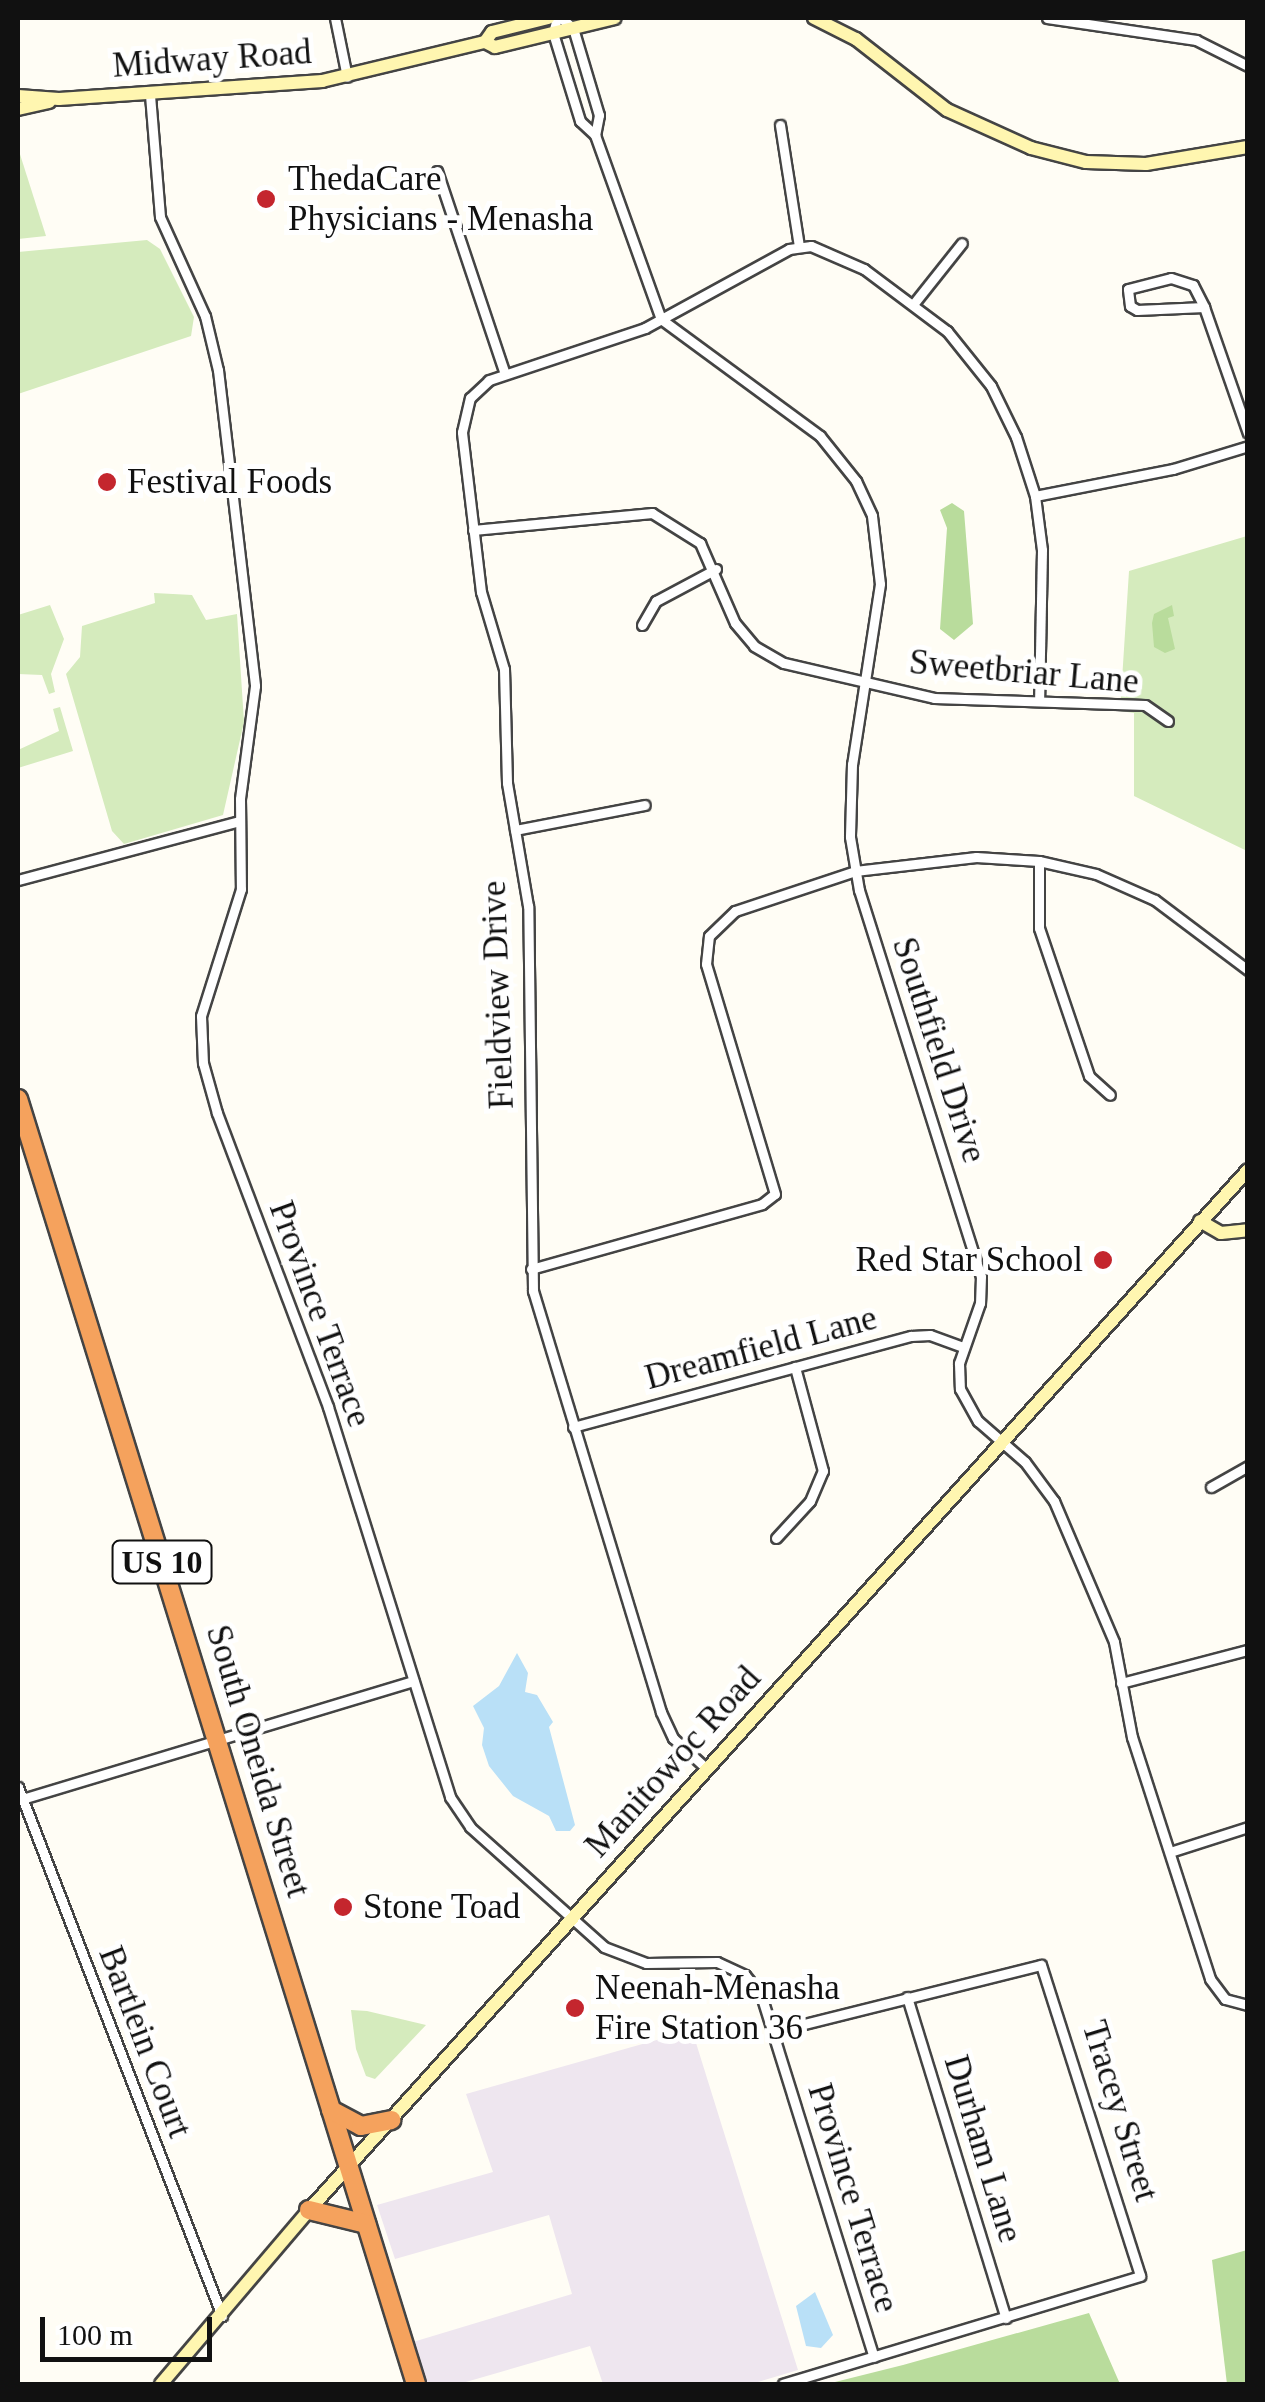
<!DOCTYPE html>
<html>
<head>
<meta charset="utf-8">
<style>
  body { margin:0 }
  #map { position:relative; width:1265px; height:2402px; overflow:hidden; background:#fffdf5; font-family:"Times New Roman",serif }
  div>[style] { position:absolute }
  .industrial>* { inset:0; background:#eee6ef }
  .green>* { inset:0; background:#d5ebbd }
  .forest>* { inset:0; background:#b9dc9c }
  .water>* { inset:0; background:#b9e0f7 }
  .roads { filter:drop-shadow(2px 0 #444) drop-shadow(-2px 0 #444) drop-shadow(0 2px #444) drop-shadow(0 -2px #444) }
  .street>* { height:9px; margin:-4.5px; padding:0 4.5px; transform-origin:4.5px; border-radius:4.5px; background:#fff }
  .secondary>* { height:12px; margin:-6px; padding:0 6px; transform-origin:6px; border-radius:6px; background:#fff6b0 }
  .highway>* { height:18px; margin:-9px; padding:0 9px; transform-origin:9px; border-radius:9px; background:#f5a25d }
  .dots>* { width:28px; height:28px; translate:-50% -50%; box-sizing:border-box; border:5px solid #fff; border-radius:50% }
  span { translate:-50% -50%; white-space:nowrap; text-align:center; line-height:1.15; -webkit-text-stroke:10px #fff; paint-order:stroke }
  .shield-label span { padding:2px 8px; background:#fff; border:2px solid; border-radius:8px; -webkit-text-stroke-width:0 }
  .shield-label { font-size:32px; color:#111; font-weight:700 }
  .street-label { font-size:35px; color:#111 }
  .poi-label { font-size:35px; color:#111 }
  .left { translate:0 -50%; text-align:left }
  .right { translate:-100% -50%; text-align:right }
  .frame { position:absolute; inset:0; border:20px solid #111; pointer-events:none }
  .scale { position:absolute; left:40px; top:2317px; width:172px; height:45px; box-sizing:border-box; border:5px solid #111; border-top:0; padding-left:12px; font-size:30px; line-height:35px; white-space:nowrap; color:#111; -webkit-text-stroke:8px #fff; paint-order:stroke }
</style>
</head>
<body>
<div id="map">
  <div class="industrial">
    <i style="clip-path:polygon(692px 2030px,798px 2370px,751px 2384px,603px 2384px,590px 2346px,459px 2384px,416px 2384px,403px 2345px,572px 2294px,549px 2215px,395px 2259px,377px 2205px,493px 2172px,466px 2094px)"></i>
  </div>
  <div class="green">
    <i style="clip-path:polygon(18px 148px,46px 236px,18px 239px)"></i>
    <i style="clip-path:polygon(147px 240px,160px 249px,194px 317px,191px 336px,18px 394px,18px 252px)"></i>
    <i style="clip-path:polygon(1247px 536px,1247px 851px,1134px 796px,1134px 713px,1120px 711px,1129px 571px)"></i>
    <i style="clip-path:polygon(154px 593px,192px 595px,206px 620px,237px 614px,244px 722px,223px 815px,124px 844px,112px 831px,66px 674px,80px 657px,82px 626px,155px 603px)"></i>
    <i style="clip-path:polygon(50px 605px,64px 639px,51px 674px,55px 692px,49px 694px,42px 675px,18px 674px,18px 615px)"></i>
    <i style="clip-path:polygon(60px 707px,73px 751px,18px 768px,18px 750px,59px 731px,53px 709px)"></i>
    <i style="clip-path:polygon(351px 2010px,367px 2011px,426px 2025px,375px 2079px,366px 2076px,356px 2049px)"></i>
  </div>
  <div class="forest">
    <i style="clip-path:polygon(952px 503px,964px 511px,973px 624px,954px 640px,940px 629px,947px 528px,940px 510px)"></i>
    <i style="clip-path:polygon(1172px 605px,1174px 616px,1168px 618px,1175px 649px,1165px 653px,1154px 647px,1152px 623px,1154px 614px)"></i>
    <i style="clip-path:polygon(1247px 2250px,1247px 2384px,1227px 2384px,1212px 2260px)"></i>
    <i style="clip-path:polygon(1089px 2313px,1120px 2384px,827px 2384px,903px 2365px)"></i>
  </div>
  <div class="water">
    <i style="clip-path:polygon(517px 1653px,528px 1673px,525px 1692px,537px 1695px,553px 1722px,549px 1727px,575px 1825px,570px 1831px,556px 1831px,549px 1816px,513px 1796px,489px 1766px,482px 1745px,484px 1728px,473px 1706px,499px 1686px)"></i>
    <i style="clip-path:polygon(815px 2292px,833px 2335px,821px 2348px,806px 2346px,796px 2306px)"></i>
  </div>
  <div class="roads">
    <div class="street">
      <i style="left:335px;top:18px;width:60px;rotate:78.5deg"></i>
      <i style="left:557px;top:18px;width:16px;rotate:105deg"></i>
      <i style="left:553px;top:33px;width:92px;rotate:72.9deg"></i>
      <i style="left:580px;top:121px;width:21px;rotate:43deg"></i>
      <i style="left:595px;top:135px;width:195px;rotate:70.3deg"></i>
      <i style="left:661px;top:319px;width:197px;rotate:36.3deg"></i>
      <i style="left:820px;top:436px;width:58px;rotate:51.3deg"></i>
      <i style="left:856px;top:481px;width:38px;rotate:65deg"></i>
      <i style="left:872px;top:516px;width:68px;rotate:83.3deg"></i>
      <i style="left:880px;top:584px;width:182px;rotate:98.8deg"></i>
      <i style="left:852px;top:764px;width:73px;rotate:91.6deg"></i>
      <i style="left:850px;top:837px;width:54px;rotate:80.4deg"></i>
      <i style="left:859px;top:890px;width:405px;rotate:72.5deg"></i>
      <i style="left:981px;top:1276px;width:27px;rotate:92deg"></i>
      <i style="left:980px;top:1303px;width:64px;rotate:109.3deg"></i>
      <i style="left:959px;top:1363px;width:26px;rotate:88deg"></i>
      <i style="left:960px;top:1389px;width:37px;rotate:61deg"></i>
      <i style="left:978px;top:1421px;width:62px;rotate:41.1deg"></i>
      <i style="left:1025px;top:1462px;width:49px;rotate:53.4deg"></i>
      <i style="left:1054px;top:1501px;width:153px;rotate:66.9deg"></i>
      <i style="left:1114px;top:1642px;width:97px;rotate:79.3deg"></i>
      <i style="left:1132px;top:1737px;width:254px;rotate:72.1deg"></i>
      <i style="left:1210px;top:1979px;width:25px;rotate:53deg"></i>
      <i style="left:1225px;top:1999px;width:24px;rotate:15deg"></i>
      <i style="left:561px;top:18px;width:16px;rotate:40deg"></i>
      <i style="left:573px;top:28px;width:91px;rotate:73.4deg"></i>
      <i style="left:599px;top:115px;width:20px;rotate:101deg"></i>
      <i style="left:1047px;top:18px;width:151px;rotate:8.4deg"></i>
      <i style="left:1196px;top:40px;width:58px;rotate:26.6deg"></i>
      <i style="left:150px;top:95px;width:122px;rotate:85.3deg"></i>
      <i style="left:160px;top:217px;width:109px;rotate:65.6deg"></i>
      <i style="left:205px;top:316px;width:56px;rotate:76.5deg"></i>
      <i style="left:218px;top:370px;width:318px;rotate:83.3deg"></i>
      <i style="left:255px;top:686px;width:114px;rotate:97.6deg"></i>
      <i style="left:240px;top:799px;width:90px;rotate:89.4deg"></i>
      <i style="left:241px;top:889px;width:133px;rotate:107.5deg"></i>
      <i style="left:201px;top:1016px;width:47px;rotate:87.6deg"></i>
      <i style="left:203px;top:1063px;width:52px;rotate:74.4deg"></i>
      <i style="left:217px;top:1113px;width:314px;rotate:69.3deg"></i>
      <i style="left:328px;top:1407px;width:409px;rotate:72.6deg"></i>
      <i style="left:450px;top:1797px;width:36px;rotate:56deg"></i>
      <i style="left:470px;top:1827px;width:180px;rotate:41.8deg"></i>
      <i style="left:604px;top:1947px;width:45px;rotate:20.9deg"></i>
      <i style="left:646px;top:1963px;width:71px;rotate:-0.8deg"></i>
      <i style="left:717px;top:1962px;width:31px;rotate:25deg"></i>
      <i style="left:745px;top:1975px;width:26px;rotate:51deg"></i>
      <i style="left:761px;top:1995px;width:379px;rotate:72.7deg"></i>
      <i style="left:780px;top:125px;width:122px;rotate:81.1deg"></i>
      <i style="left:437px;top:171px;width:214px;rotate:71.5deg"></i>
      <i style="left:915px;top:302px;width:75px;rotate:-51.5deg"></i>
      <i style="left:1204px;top:307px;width:67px;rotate:177.4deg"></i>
      <i style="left:1137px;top:310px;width:8px;rotate:-150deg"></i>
      <i style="left:1130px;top:306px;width:17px;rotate:-97deg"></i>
      <i style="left:1128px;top:289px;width:44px;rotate:-14.3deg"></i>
      <i style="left:1171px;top:278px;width:23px;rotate:18deg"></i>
      <i style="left:1193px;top:285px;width:25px;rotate:63deg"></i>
      <i style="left:1204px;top:307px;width:133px;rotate:70.8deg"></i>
      <i style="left:1035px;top:496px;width:141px;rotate:-11.1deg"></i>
      <i style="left:1173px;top:469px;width:78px;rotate:-17deg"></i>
      <i style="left:473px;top:530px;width:180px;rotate:-5.4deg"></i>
      <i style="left:652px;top:513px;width:57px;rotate:32deg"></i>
      <i style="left:700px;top:543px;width:87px;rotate:66.4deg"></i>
      <i style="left:735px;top:623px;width:30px;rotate:50deg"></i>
      <i style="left:754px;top:646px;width:34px;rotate:30deg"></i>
      <i style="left:784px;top:663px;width:154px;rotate:13.1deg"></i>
      <i style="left:934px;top:698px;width:211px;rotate:1.9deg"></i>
      <i style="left:1145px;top:705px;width:28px;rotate:35deg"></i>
      <i style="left:642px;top:625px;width:28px;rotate:-60deg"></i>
      <i style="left:656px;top:601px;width:68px;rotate:-28.1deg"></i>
      <i style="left:515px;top:830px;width:132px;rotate:-10.9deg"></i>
      <i style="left:1039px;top:861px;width:67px;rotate:90deg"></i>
      <i style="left:1039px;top:928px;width:156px;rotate:71.3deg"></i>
      <i style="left:1089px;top:1076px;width:28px;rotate:42deg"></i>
      <i style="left:18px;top:880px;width:229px;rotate:-14.9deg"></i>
      <i style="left:531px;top:1269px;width:240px;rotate:-15.7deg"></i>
      <i style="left:762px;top:1204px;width:16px;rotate:-38deg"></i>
      <i style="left:775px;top:1194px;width:240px;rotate:-106.7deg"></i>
      <i style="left:706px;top:964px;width:28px;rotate:-84deg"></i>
      <i style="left:709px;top:936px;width:36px;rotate:-44deg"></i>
      <i style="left:735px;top:911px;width:126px;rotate:-18.4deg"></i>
      <i style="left:855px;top:871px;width:122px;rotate:-6.6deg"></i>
      <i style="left:976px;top:857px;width:63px;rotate:3.6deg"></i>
      <i style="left:1039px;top:861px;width:58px;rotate:12.8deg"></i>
      <i style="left:1096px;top:874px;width:64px;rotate:23.8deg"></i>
      <i style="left:1155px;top:900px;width:116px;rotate:37deg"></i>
      <i style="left:573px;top:1427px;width:350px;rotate:-15.1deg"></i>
      <i style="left:911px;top:1336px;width:19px;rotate:-3deg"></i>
      <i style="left:930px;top:1335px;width:35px;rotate:20deg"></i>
      <i style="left:1211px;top:1487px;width:43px;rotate:-29.6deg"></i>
      <i style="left:776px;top:1538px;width:50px;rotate:-47.4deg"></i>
      <i style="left:810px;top:1501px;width:33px;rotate:-67deg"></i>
      <i style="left:823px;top:1471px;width:108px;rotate:-105.1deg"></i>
      <i style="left:1121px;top:1683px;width:131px;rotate:-14.6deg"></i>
      <i style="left:707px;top:1769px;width:46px;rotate:-137.6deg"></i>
      <i style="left:673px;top:1738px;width:29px;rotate:-115deg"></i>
      <i style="left:661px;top:1712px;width:440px;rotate:-106.9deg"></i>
      <i style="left:533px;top:1291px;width:385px;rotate:-90.7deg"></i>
      <i style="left:528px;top:906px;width:125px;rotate:-99.7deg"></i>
      <i style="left:507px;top:783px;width:114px;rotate:-91.5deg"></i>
      <i style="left:504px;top:669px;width:80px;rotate:-106.6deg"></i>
      <i style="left:481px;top:592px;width:161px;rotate:-96.8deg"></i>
      <i style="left:462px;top:432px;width:35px;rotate:-77deg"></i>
      <i style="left:470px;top:398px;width:26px;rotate:-43deg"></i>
      <i style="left:489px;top:380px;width:164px;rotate:-18.4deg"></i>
      <i style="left:645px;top:328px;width:164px;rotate:-28.7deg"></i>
      <i style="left:789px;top:249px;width:22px;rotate:-8deg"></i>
      <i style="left:811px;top:246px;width:58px;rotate:23.5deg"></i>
      <i style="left:864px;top:269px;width:104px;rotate:36.8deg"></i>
      <i style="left:947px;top:331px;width:70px;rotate:51.3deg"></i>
      <i style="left:991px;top:386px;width:57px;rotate:63.9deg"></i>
      <i style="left:1016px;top:437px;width:62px;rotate:72.1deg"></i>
      <i style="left:1035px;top:496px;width:54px;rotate:82.6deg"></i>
      <i style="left:1042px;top:550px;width:150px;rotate:91.1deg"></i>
      <i style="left:18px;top:1787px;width:567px;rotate:68.91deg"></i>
      <i style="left:19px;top:1800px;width:412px;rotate:-16.8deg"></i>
      <i style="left:1170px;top:1852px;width:82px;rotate:-17.8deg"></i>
      <i style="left:907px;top:1997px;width:336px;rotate:72.9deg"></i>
      <i style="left:772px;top:2032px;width:277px;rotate:-14deg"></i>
      <i style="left:1041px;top:1965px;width:326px;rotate:72.3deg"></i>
      <i style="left:1140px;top:2276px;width:373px;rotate:163.2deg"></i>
    </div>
    <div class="secondary">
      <i style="left:814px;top:18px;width:47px;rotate:26.6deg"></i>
      <i style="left:856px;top:39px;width:115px;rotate:38deg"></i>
      <i style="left:947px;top:110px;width:92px;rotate:24.3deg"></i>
      <i style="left:1031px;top:148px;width:57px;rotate:14.3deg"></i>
      <i style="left:1086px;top:162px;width:60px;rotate:1.9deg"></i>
      <i style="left:1146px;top:164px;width:103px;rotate:-9.5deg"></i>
      <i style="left:485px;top:42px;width:11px;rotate:27deg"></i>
      <i style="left:495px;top:47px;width:123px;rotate:-13.6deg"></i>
      <i style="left:18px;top:96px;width:41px;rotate:4.2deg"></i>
      <i style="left:59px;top:99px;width:264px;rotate:-3.9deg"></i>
      <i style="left:322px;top:81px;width:168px;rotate:-13.5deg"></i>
      <i style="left:485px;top:42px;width:12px;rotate:-55deg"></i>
      <i style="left:492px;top:32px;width:58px;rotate:-14deg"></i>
      <i style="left:18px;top:109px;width:32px;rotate:-13deg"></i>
      <i style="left:1200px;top:1221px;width:24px;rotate:30deg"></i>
      <i style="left:1221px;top:1233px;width:27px;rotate:-6deg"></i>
      <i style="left:161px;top:2384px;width:228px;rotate:-49.6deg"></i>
      <i style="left:309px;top:2210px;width:1401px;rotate:-47.92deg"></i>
    </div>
    <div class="highway">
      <i style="left:18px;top:1099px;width:1345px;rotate:72.79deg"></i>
      <i style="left:331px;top:2110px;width:34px;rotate:28deg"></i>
      <i style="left:361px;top:2126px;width:31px;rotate:-11deg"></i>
      <i style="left:309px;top:2210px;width:59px;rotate:13.8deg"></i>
    </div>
  </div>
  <div class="dots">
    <i style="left:266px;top:199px;background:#c4262e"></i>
    <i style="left:107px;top:482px;background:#c4262e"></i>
    <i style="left:1103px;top:1260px;background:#c4262e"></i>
    <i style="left:343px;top:1907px;background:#c4262e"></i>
    <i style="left:575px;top:2008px;background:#c4262e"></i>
  </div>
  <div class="shield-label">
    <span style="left:162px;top:1562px">US 10</span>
  </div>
  <div class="street-label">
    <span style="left:212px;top:59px;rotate:-4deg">Midway Road</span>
    <span style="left:1024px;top:672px;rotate:5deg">Sweetbriar Lane</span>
    <span style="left:498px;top:995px;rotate:-92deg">Fieldview Drive</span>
    <span style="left:939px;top:1050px;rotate:72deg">Southfield Drive</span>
    <span style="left:320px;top:1314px;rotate:70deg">Province Terrace</span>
    <span style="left:761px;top:1348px;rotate:-15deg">Dreamfield Lane</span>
    <span style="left:258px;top:1761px;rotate:73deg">South Oneida Street</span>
    <span style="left:673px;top:1762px;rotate:-48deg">Manitowoc Road</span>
    <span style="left:145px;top:2042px;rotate:69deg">Bartlein Court</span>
    <span style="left:1120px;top:2111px;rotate:73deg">Tracey Street</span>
    <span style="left:983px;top:2149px;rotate:73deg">Durham Lane</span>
    <span style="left:853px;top:2198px;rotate:73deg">Province Terrace</span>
  </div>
  <div class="poi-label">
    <span class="left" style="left:288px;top:199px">ThedaCare<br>Physicians - Menasha</span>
    <span class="left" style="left:127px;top:482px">Festival Foods</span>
    <span class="right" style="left:1083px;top:1260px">Red Star School</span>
    <span class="left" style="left:363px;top:1907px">Stone Toad</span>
    <span class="left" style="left:595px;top:2008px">Neenah-Menasha<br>Fire Station 36</span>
  </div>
  <div class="frame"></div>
  <div class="scale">100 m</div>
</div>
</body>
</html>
